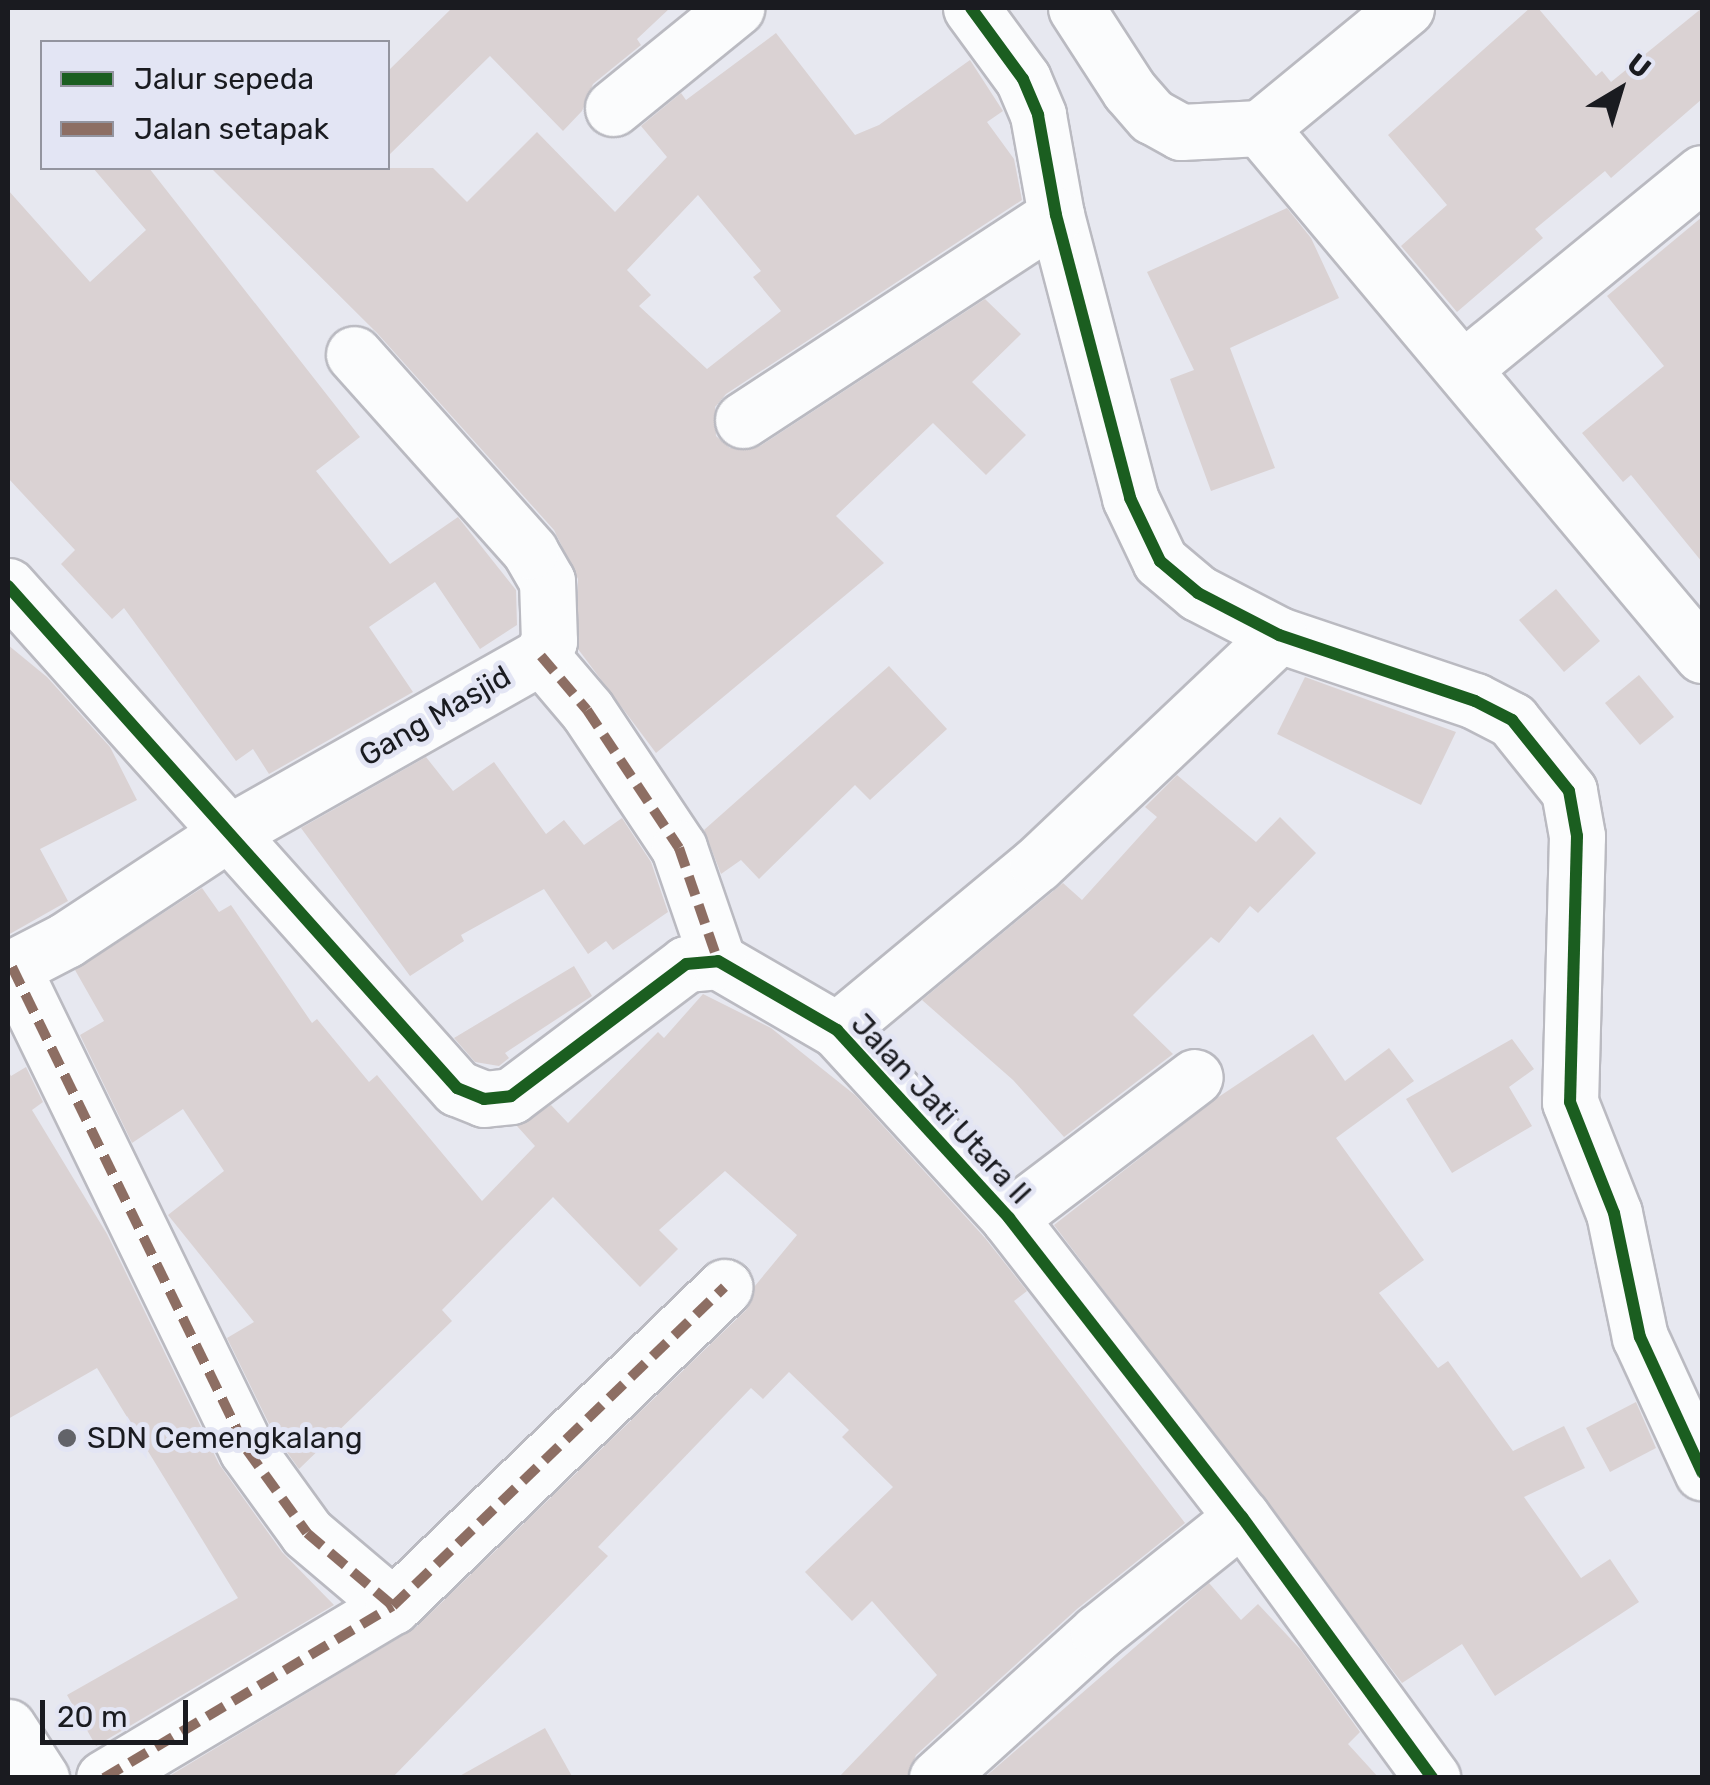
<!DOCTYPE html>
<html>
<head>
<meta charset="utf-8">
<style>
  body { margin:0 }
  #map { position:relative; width:1710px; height:1785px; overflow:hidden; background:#e7e8f0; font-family:Rubik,sans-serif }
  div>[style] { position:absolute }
  .building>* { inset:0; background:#dad2d3 }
  .roads { filter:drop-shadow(2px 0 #babac1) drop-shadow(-2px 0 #babac1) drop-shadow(0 2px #babac1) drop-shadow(0 -2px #babac1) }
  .street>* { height:55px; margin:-27.5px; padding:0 27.5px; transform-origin:27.5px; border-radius:27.5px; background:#fbfcfd }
  .primary>* { height:55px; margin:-27.5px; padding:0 27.5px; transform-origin:27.5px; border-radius:27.5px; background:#fbfcfd }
  .quiet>* { height:10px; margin-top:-5px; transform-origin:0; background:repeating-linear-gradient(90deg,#8d6e63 0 20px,transparent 0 30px) }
  .cycleway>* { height:12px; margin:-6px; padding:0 6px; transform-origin:6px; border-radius:6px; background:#1b5e20 }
  .dots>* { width:28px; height:28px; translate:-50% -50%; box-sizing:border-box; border:5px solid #e3e5f4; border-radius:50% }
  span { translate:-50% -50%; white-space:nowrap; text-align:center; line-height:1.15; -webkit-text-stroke:10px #e3e5f4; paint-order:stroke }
  .street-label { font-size:30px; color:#1a1b20 }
  .poi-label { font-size:30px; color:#1a1b20 }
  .left { translate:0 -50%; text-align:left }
  .frame { position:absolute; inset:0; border:10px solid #1a1b20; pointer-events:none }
  .legend { position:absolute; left:40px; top:40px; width:350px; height:130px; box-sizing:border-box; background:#e3e5f4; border:2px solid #93949f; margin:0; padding:12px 18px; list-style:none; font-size:30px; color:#1a1b20 }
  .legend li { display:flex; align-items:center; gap:20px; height:50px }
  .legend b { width:50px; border:2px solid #93949f }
  .north { position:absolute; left:1570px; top:40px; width:100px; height:100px; -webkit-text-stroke:8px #e3e5f4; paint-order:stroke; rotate:38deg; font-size:28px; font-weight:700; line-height:40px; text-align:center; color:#1a1b20 }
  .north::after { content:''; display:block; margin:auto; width:35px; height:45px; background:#1a1b20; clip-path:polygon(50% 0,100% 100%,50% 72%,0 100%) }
  .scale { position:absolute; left:40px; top:1700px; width:148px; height:45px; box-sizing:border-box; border:5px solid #1a1b20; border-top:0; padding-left:12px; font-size:30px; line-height:35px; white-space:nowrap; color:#1a1b20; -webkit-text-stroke:8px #e3e5f4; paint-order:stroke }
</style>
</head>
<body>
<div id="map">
  <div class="building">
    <i style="clip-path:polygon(452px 8px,670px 8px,637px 39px,641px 45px,593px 84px,582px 111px,563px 131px,490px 56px,388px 156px,388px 71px)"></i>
    <i style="clip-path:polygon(1530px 8px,1538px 8px,1596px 76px,1602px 71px,1611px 82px,1702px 8px,1702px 99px,1611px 178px,1605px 171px,1535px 229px,1543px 238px,1457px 312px,1401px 246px,1447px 205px,1388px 135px)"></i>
    <i style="clip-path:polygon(evenodd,776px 33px,855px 135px,879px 125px,970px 60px,1003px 111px,987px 122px,1014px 159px,1022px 200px,726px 394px,715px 407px,716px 436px,730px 448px,760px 446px,985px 299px,1021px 334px,972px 382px,1026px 435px,986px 475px,933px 423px,836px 516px,884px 563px,656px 753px,578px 649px,578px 579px,554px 530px,377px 333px,211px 168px,433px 168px,467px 202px,537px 132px,615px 212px,667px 157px,641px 126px,681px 93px,686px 100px,776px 33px,698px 195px,761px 271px,753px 277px,781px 311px,707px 369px,639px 306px,651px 295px,627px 270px,698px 195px)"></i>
    <i style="clip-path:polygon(93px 168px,149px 168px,360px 437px,316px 471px,390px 564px,458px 517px,516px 590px,517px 625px,480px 649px,435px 582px,369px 627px,413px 692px,269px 774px,253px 749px,236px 761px,124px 608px,112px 619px,61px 564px,75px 550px,8px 478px,8px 190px,90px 282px,146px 230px)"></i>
    <i style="clip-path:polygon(1287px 208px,1311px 238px,1339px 298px,1230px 348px,1275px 468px,1211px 491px,1170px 379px,1194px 370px,1147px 272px)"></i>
    <i style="clip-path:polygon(1702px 217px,1702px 562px,1631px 475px,1623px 482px,1582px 433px,1664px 366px,1607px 296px)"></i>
    <i style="clip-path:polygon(1556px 589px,1600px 641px,1564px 672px,1519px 620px)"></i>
    <i style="clip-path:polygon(8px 645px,47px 677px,110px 747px,137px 800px,40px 849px,68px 901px,8px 935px)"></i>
    <i style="clip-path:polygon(889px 666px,947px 729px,870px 800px,855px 785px,759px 879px,741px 860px,721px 874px,704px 830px)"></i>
    <i style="clip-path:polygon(1639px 675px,1674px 717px,1640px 745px,1605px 703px)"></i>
    <i style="clip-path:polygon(1305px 677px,1456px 732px,1421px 805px,1277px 734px)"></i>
    <i style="clip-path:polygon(426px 757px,453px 791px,494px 762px,546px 834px,564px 820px,584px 845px,622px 818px,651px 862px,668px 912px,613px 950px,606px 941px,588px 954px,544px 889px,461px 935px,464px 941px,410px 976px,301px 828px)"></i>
    <i style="clip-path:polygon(1177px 775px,1256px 842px,1280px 817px,1316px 853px,1258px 913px,1250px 906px,1219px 943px,1211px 937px,1133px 1015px,1173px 1054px,1064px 1137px,1013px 1080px,922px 1000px,1063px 883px,1082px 900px,1157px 817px,1145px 807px)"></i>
    <i style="clip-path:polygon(202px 888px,219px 912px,231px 905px,312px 1023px,317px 1019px,369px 1082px,377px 1075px,482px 1201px,535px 1146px,517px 1126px,551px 1105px,568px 1123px,658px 1032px,664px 1038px,703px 994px,771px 1028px,855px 1095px,985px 1238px,1027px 1291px,1014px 1301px,1185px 1523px,1077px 1609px,916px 1755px,907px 1778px,838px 1778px,937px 1675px,872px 1601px,852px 1621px,805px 1572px,893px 1487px,842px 1437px,849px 1430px,789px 1372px,763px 1399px,751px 1388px,598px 1547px,608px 1556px,392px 1778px,166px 1778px,415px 1628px,746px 1310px,754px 1287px,797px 1235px,725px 1171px,659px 1230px,678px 1249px,640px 1287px,553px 1197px,442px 1310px,452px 1321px,299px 1469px,274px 1434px,227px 1338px,254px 1322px,168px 1215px,224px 1171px,183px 1109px,132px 1143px,80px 1035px,104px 1021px,75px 970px)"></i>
    <i style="clip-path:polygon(574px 966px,592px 996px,505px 1053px,509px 1058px,499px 1066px,475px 1062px,454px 1038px)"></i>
    <i style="clip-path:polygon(1313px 1034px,1345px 1081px,1389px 1048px,1414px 1081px,1336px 1138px,1424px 1260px,1379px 1293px,1438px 1368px,1448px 1361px,1513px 1451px,1564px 1426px,1585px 1468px,1524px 1497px,1581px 1578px,1610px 1559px,1639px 1602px,1495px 1696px,1462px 1644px,1402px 1683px,1054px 1225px,1217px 1098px)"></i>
    <i style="clip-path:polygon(1512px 1039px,1534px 1069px,1509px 1087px,1532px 1126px,1452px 1173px,1406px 1099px)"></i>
    <i style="clip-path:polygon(26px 1067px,43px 1102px,32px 1110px,107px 1234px,219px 1464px,282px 1552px,334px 1605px,96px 1746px,67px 1695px,238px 1598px,97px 1368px,8px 1419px,8px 1071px,11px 1076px)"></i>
    <i style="clip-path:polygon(1636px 1402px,1656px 1448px,1610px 1472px,1586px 1428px)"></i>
    <i style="clip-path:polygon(1209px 1583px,1241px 1620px,1258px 1604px,1301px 1650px,1360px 1732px,1348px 1744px,1379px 1778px,984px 1778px)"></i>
    <i style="clip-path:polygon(545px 1728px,573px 1778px,456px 1778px)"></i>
  </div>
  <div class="roads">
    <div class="street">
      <i style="left:971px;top:8px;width:88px;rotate:53.8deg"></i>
      <i style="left:1023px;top:79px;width:39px;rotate:67deg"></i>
      <i style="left:1038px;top:115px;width:102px;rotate:79.8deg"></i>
      <i style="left:1056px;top:215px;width:293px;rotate:75.3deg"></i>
      <i style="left:1130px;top:498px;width:70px;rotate:64.5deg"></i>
      <i style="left:1160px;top:561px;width:50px;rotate:40.1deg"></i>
      <i style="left:1198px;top:593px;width:91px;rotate:27.4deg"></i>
      <i style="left:1279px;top:635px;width:207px;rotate:18.6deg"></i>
      <i style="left:1475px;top:701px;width:42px;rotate:27.2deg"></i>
      <i style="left:1512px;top:720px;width:91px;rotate:51.2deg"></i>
      <i style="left:1569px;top:791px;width:46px;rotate:79.9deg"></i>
      <i style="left:1577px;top:836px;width:266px;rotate:91.5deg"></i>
      <i style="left:1570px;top:1102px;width:119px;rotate:68.4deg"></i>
      <i style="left:1614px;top:1213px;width:127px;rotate:78.2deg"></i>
      <i style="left:1640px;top:1337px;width:149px;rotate:65.3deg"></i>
      <i style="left:1076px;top:8px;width:98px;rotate:57.1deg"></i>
      <i style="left:1129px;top:90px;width:35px;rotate:49deg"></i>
      <i style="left:1152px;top:116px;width:33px;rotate:29deg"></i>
      <i style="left:1181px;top:132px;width:79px;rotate:-2.9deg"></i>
      <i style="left:1260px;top:128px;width:189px;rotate:-39.4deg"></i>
      <i style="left:613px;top:108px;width:159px;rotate:-39.1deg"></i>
      <i style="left:1260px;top:128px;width:688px;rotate:50.01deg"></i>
      <i style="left:1465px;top:367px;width:306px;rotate:-39.3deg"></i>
      <i style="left:743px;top:420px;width:374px;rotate:-33.2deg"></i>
      <i style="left:8px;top:586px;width:674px;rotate:48.19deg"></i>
      <i style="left:457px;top:1088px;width:29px;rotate:22deg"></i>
      <i style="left:484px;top:1099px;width:27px;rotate:-6deg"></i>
      <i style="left:511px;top:1096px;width:219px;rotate:-37deg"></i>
      <i style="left:686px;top:964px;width:32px;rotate:-5deg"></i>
      <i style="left:718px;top:961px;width:138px;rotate:30.1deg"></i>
      <i style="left:837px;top:1030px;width:255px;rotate:47.5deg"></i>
      <i style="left:1009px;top:1218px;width:379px;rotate:52.1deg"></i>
      <i style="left:1242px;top:1517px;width:323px;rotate:53.9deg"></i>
      <i style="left:541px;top:656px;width:71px;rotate:49.6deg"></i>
      <i style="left:587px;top:710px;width:166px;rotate:56.3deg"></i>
      <i style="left:679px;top:848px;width:120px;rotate:71deg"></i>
      <i style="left:12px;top:967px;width:537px;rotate:64.06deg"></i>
      <i style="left:247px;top:1450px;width:102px;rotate:54.1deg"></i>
      <i style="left:307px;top:1533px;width:113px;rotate:40.3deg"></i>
      <i style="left:8px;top:970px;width:65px;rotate:-27.3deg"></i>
      <i style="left:66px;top:940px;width:191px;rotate:-33.4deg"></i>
      <i style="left:225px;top:835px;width:363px;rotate:-29.5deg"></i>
      <i style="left:541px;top:656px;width:17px;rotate:-62deg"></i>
      <i style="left:549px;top:641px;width:60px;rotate:-91.9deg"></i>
      <i style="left:547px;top:581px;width:34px;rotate:-120deg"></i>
      <i style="left:530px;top:551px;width:264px;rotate:-131.8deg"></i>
      <i style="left:837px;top:1030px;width:260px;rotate:-39.7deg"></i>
      <i style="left:1037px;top:864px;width:333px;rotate:-43.4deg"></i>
      <i style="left:1009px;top:1218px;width:233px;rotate:-37.2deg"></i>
      <i style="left:104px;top:1778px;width:336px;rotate:-30.8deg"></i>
      <i style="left:393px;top:1606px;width:460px;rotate:-43.9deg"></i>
      <i style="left:937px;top:1778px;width:217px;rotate:-42.2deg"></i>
      <i style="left:1098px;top:1632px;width:184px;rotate:-38.6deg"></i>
    </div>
    <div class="primary">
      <i style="left:8px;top:1727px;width:61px;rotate:57.1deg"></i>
    </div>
  </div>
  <div class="quiet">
    <i style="left:541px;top:656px;width:71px;rotate:49.6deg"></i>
    <i style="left:587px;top:710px;width:166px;rotate:56.3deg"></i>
    <i style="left:679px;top:848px;width:120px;rotate:71deg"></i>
    <i style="left:12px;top:967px;width:537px;rotate:64.06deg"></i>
    <i style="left:247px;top:1450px;width:102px;rotate:54.1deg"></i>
    <i style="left:307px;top:1533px;width:113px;rotate:40.3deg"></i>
    <i style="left:104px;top:1778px;width:336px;rotate:-30.8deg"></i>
    <i style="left:393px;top:1606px;width:460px;rotate:-43.9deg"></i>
  </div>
  <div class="cycleway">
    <i style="left:971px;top:8px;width:88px;rotate:53.8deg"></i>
    <i style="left:1023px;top:79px;width:39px;rotate:67deg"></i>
    <i style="left:1038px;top:115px;width:102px;rotate:79.8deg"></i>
    <i style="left:1056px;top:215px;width:293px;rotate:75.3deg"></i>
    <i style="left:1130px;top:498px;width:70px;rotate:64.5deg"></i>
    <i style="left:1160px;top:561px;width:50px;rotate:40.1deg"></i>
    <i style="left:1198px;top:593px;width:91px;rotate:27.4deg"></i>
    <i style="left:1279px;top:635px;width:207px;rotate:18.6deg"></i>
    <i style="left:1475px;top:701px;width:42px;rotate:27.2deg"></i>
    <i style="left:1512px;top:720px;width:91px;rotate:51.2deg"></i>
    <i style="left:1569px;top:791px;width:46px;rotate:79.9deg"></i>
    <i style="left:1577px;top:836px;width:266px;rotate:91.5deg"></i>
    <i style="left:1570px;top:1102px;width:119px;rotate:68.4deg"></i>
    <i style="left:1614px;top:1213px;width:127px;rotate:78.2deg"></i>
    <i style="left:1640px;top:1337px;width:149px;rotate:65.3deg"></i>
    <i style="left:8px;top:586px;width:674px;rotate:48.19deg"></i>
    <i style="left:457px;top:1088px;width:29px;rotate:22deg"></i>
    <i style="left:484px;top:1099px;width:27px;rotate:-6deg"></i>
    <i style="left:511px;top:1096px;width:219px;rotate:-37deg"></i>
    <i style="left:686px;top:964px;width:32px;rotate:-5deg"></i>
    <i style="left:718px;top:961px;width:138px;rotate:30.1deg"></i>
    <i style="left:837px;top:1030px;width:255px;rotate:47.5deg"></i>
    <i style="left:1009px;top:1218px;width:379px;rotate:52.1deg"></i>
    <i style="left:1242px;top:1517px;width:323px;rotate:53.9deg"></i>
  </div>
  <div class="dots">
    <i style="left:67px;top:1438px;background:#626369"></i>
  </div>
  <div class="street-label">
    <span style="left:435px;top:716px;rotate:-30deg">Gang Masjid</span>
    <span style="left:941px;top:1109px;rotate:47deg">Jalan Jati Utara II</span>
  </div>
  <div class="poi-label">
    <span class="left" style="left:87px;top:1438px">SDN Cemengkalang</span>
  </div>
  <div class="frame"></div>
  <ul class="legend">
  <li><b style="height:12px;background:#1b5e20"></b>Jalur sepeda</li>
  <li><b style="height:12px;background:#8d6e63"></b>Jalan setapak</li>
  </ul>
  <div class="north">U</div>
  <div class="scale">20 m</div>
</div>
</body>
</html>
